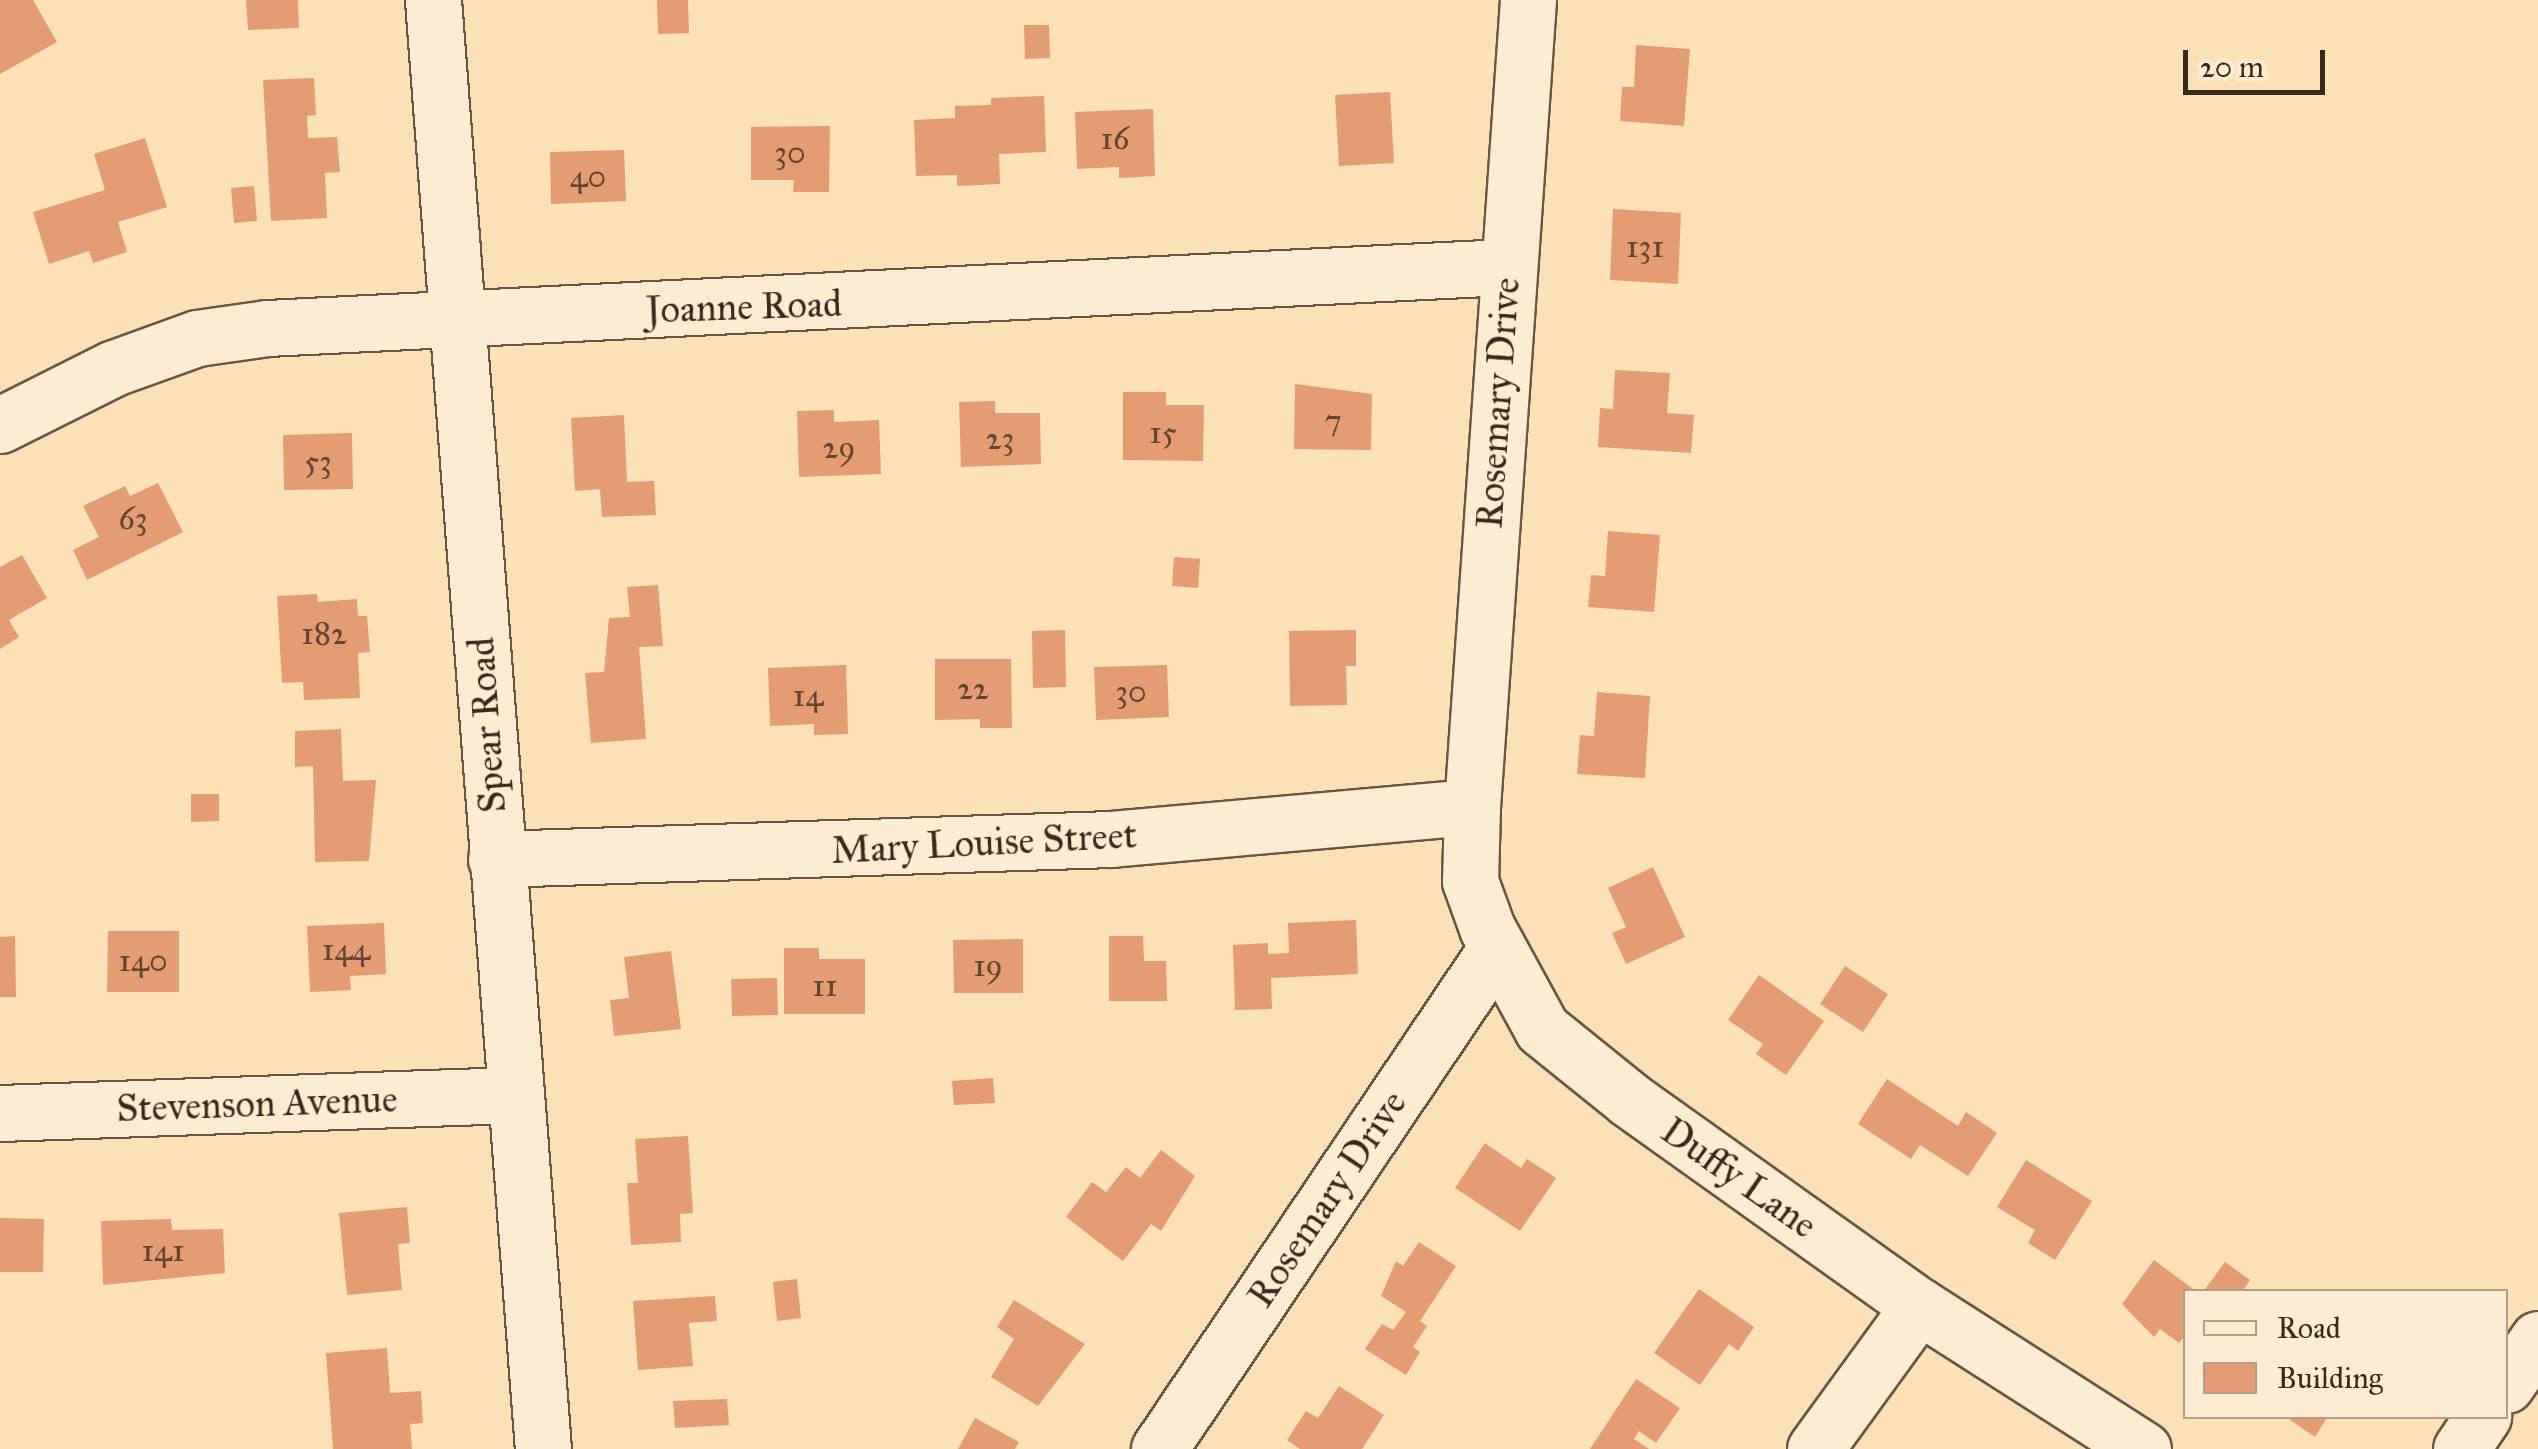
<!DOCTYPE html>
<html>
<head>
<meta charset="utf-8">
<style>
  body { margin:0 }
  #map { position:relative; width:2538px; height:1449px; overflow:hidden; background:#fce1b7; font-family:"IM FELL Great Primer",serif }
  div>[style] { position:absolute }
  .building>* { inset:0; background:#e49c75 }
  .roads { filter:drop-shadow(2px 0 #6a5643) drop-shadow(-2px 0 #6a5643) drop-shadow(0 2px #6a5643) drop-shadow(0 -2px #6a5643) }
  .street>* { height:55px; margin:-27.5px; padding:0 27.5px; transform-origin:27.5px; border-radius:27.5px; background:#fdecd0 }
  .secondary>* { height:55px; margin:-27.5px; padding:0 27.5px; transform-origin:27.5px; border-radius:27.5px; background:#fdecd0 }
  span { translate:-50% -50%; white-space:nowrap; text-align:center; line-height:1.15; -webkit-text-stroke:8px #fdecd0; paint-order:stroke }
  .number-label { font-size:32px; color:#644532 }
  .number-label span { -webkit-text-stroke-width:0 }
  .street-label { font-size:38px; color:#39281c }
  .legend { position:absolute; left:2183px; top:1289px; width:325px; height:130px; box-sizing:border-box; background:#fdecd0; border:2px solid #af9e88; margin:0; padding:12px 18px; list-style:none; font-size:30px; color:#39281c }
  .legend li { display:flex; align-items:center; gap:20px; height:50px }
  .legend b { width:50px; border:2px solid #af9e88 }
  .scale { position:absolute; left:2183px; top:50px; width:142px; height:45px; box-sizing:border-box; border:5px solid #39281c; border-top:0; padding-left:12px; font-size:30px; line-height:35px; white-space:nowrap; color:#39281c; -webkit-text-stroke:8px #fdecd0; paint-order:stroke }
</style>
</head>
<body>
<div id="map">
  <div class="building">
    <i style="clip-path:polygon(0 0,33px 0,57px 42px,0 74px)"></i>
    <i style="clip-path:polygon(246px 0,298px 0,299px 28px,248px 30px)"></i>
    <i style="clip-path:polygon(657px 0,688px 0,689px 33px,658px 34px)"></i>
    <i style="clip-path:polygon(1024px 25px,1049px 25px,1050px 58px,1025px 59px)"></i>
    <i style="clip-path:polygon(1636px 45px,1690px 49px,1684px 126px,1620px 121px,1622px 87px,1634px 87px)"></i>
    <i style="clip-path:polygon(314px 78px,316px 115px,307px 116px,308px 138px,337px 137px,340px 172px,325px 173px,327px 218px,271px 221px,263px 80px)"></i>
    <i style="clip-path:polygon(1390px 92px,1394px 163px,1339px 166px,1335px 95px)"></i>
    <i style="clip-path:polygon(1044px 96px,1046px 152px,999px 154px,1000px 184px,957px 186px,957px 175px,916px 176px,914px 120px,955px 118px,955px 106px,991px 105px,991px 98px)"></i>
    <i style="clip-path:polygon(1153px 109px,1155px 176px,1119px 178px,1119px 167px,1077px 169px,1075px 112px)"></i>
    <i style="clip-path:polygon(830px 126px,829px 192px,793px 192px,794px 180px,751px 180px,751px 127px)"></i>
    <i style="clip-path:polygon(145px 138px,167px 207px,118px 222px,127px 252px,93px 263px,89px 251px,49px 264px,33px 212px,105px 190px,94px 154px)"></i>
    <i style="clip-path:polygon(624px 150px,626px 201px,551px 204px,550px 152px)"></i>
    <i style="clip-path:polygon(254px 186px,257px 221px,234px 223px,231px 188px)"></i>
    <i style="clip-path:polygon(1613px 209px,1681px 213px,1678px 284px,1610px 280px)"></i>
    <i style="clip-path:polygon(1615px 370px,1670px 373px,1667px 413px,1694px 415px,1691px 453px,1598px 447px,1600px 408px,1613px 409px)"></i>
    <i style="clip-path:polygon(1295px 384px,1372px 394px,1371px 450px,1294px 449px)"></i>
    <i style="clip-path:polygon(1123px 392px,1166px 392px,1166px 405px,1204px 405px,1203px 461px,1123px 460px)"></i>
    <i style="clip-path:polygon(995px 401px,995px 413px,1040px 413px,1041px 464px,961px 467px,959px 402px)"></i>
    <i style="clip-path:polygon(834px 410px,834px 422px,879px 420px,881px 474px,799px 477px,797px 411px)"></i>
    <i style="clip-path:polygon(624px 415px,627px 482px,654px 481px,656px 515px,602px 517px,600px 489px,575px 491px,571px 418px)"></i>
    <i style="clip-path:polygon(352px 433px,353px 489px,284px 490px,283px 435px)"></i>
    <i style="clip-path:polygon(158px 483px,183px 532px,87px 580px,73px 550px,99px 537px,83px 506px,125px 486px,130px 496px)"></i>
    <i style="clip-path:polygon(1608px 531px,1660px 535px,1654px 612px,1588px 607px,1591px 575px,1605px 576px)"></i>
    <i style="clip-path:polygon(22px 555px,47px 598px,9px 620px,19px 637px,0 649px,0 567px)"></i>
    <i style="clip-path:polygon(1174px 557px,1200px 559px,1198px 588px,1172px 586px)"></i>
    <i style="clip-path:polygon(658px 585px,663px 646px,639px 647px,646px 739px,591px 743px,585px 673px,604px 672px,609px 618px,630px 617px,627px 587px)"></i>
    <i style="clip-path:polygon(317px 594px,318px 602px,357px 599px,358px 616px,367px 616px,370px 652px,358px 653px,360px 698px,304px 700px,303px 682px,282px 683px,277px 596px)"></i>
    <i style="clip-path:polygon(1065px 630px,1066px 687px,1033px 688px,1032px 631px)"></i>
    <i style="clip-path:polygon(1356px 630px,1356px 666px,1346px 666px,1347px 705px,1290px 706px,1289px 631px)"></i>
    <i style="clip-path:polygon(935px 659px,1011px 659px,1012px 728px,980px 728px,980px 719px,935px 720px)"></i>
    <i style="clip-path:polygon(846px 665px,848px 734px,814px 735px,814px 724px,770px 726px,768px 668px)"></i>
    <i style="clip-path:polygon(1167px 665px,1169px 717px,1096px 720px,1094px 667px)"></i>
    <i style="clip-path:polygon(1597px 692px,1650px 696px,1645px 778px,1577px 774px,1580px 735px,1594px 736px)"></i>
    <i style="clip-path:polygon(341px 729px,343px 781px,376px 780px,369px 861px,315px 862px,313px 766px,295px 767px,295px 731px)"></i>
    <i style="clip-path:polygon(191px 794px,219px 794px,219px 821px,191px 822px)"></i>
    <i style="clip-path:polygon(1653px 867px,1685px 937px,1626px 964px,1612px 933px,1626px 927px,1608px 888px)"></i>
    <i style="clip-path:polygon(1356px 920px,1358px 974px,1271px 978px,1272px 1009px,1235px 1010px,1233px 945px,1268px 943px,1268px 954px,1289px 953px,1288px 923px)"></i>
    <i style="clip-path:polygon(384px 923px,386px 974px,350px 976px,351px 990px,310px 992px,307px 926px)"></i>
    <i style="clip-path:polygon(108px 931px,179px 931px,179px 992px,107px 992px)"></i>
    <i style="clip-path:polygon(15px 936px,16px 997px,0 997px,0 937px)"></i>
    <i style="clip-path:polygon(1109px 936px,1143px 936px,1144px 961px,1166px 961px,1167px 1001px,1109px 1001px)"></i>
    <i style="clip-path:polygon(1023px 939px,1023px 993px,954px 993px,953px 940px)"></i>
    <i style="clip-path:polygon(784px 948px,819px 948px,819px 959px,865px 959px,865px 1014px,784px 1014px)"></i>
    <i style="clip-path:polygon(671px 951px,681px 1029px,614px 1036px,610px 1000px,629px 998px,624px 957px)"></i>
    <i style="clip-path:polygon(1845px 966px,1888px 994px,1863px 1032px,1820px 1004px)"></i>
    <i style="clip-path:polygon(1759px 975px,1824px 1021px,1786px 1075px,1756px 1054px,1763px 1044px,1728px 1020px)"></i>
    <i style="clip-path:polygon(777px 978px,778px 1015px,732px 1016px,731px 979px)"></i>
    <i style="clip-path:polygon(993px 1078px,995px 1103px,954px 1105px,952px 1081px)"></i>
    <i style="clip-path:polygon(1887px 1079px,1958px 1126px,1966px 1112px,1997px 1133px,1968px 1176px,1920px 1145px,1911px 1159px,1858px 1124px)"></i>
    <i style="clip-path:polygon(688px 1136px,693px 1213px,680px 1214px,681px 1242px,631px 1245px,627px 1183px,638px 1183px,635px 1139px)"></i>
    <i style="clip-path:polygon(1485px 1143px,1521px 1168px,1527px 1159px,1556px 1178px,1520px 1231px,1455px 1188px)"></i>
    <i style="clip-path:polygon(1161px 1150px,1195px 1176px,1161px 1231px,1151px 1224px,1123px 1261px,1066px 1217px,1092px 1182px,1106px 1192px,1126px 1167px,1140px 1178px)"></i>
    <i style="clip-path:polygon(2026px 1160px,2092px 1201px,2055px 1260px,2028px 1243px,2035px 1230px,1997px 1207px)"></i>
    <i style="clip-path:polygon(407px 1207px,410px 1243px,398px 1244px,402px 1290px,347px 1295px,339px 1213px)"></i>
    <i style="clip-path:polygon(0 1218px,44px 1219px,43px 1272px,0 1272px)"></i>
    <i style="clip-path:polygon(171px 1219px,172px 1230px,223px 1229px,225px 1273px,103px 1285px,101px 1221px)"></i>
    <i style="clip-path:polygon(1419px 1242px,1456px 1266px,1420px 1321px,1427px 1326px,1413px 1347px,1420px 1352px,1406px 1375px,1365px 1349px,1382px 1324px,1393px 1330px,1406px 1312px,1381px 1296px,1396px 1261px,1403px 1266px)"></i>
    <i style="clip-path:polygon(2154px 1260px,2197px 1292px,2186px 1292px,2186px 1334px,2179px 1343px,2160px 1329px,2154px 1337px,2122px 1304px)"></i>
    <i style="clip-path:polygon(2225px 1262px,2250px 1280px,2242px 1292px,2203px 1292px)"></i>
    <i style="clip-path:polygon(797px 1279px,801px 1318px,777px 1321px,773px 1282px)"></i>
    <i style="clip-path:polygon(1699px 1289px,1754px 1327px,1738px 1351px,1729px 1344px,1700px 1385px,1654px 1353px)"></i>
    <i style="clip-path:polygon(715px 1296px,717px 1321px,689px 1323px,693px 1366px,638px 1370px,633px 1301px)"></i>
    <i style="clip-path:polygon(1014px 1300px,1085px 1344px,1038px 1406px,991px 1377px,1014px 1339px,997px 1327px)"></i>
    <i style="clip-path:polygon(387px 1348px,390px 1393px,421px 1391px,423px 1423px,410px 1424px,412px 1449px,333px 1449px,326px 1353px)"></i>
    <i style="clip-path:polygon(1636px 1379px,1680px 1408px,1656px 1443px,1639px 1431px,1634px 1439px,1649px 1449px,1590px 1449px)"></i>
    <i style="clip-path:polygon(1339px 1386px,1384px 1415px,1362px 1449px,1300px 1449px,1287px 1440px,1306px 1411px,1318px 1418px)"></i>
    <i style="clip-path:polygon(727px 1399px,729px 1425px,675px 1428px,673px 1401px)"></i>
    <i style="clip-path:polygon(2284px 1416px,2328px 1416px,2315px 1437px)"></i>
    <i style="clip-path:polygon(975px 1418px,1019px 1442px,1015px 1449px,958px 1449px)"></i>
  </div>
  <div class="roads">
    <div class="street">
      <i style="left:433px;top:0;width:1453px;rotate:85.66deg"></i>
      <i style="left:1528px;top:0;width:809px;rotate:93.97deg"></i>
      <i style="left:1472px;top:807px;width:74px;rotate:91.5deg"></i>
      <i style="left:1470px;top:881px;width:50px;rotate:70.1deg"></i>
      <i style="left:1487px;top:928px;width:115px;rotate:61.4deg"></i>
      <i style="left:1542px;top:1029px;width:113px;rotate:38.9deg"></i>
      <i style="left:1630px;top:1100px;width:355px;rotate:35.5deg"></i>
      <i style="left:1919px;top:1306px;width:266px;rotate:32.6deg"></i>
      <i style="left:0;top:425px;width:127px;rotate:-26.6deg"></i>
      <i style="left:114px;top:368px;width:88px;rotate:-19.9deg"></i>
      <i style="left:197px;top:338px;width:71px;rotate:-8.1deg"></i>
      <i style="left:267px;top:328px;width:1241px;rotate:-2.82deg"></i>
      <i style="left:496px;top:859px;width:615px;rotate:-1.86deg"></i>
      <i style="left:1111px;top:839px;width:362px;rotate:-5.1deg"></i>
      <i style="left:0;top:1113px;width:514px;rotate:-2.01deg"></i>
      <i style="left:1159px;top:1449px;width:603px;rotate:-56.02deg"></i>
      <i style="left:1815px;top:1449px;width:177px;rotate:-54deg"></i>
    </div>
    <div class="secondary">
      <i style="left:2506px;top:1385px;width:56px;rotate:-55.2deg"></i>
      <i style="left:2461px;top:1449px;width:40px;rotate:-56deg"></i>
    </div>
  </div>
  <div class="number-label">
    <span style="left:1115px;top:139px">16</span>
    <span style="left:790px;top:153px">30</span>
    <span style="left:588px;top:177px">40</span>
    <span style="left:1645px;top:247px">131</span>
    <span style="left:1333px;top:421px">7</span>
    <span style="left:1163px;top:433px">15</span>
    <span style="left:1000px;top:439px">23</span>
    <span style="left:839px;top:448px">29</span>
    <span style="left:318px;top:462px">53</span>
    <span style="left:133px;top:519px">63</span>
    <span style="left:324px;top:634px">182</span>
    <span style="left:973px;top:689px">22</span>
    <span style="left:1131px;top:692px">30</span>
    <span style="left:808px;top:696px">14</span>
    <span style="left:346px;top:950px">144</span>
    <span style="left:143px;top:961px">140</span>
    <span style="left:988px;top:966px">19</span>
    <span style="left:825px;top:986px">11</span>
    <span style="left:163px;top:1251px">141</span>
  </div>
  <div class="street-label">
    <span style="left:744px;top:307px;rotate:-2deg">Joanne Road</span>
    <span style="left:1498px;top:403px;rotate:-86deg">Rosemary Drive</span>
    <span style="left:487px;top:725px;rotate:-94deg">Spear Road</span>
    <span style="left:984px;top:843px;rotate:-3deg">Mary Louise Street</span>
    <span style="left:257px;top:1104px;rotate:-2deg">Stevenson Avenue</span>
    <span style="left:1739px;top:1178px;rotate:35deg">Duffy Lane</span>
    <span style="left:1327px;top:1199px;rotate:-56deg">Rosemary Drive</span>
  </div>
  <ul class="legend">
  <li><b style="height:12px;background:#fdecd0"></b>Road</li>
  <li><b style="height:28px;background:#e49c75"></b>Building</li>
  </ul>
  <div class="scale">20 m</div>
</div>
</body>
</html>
